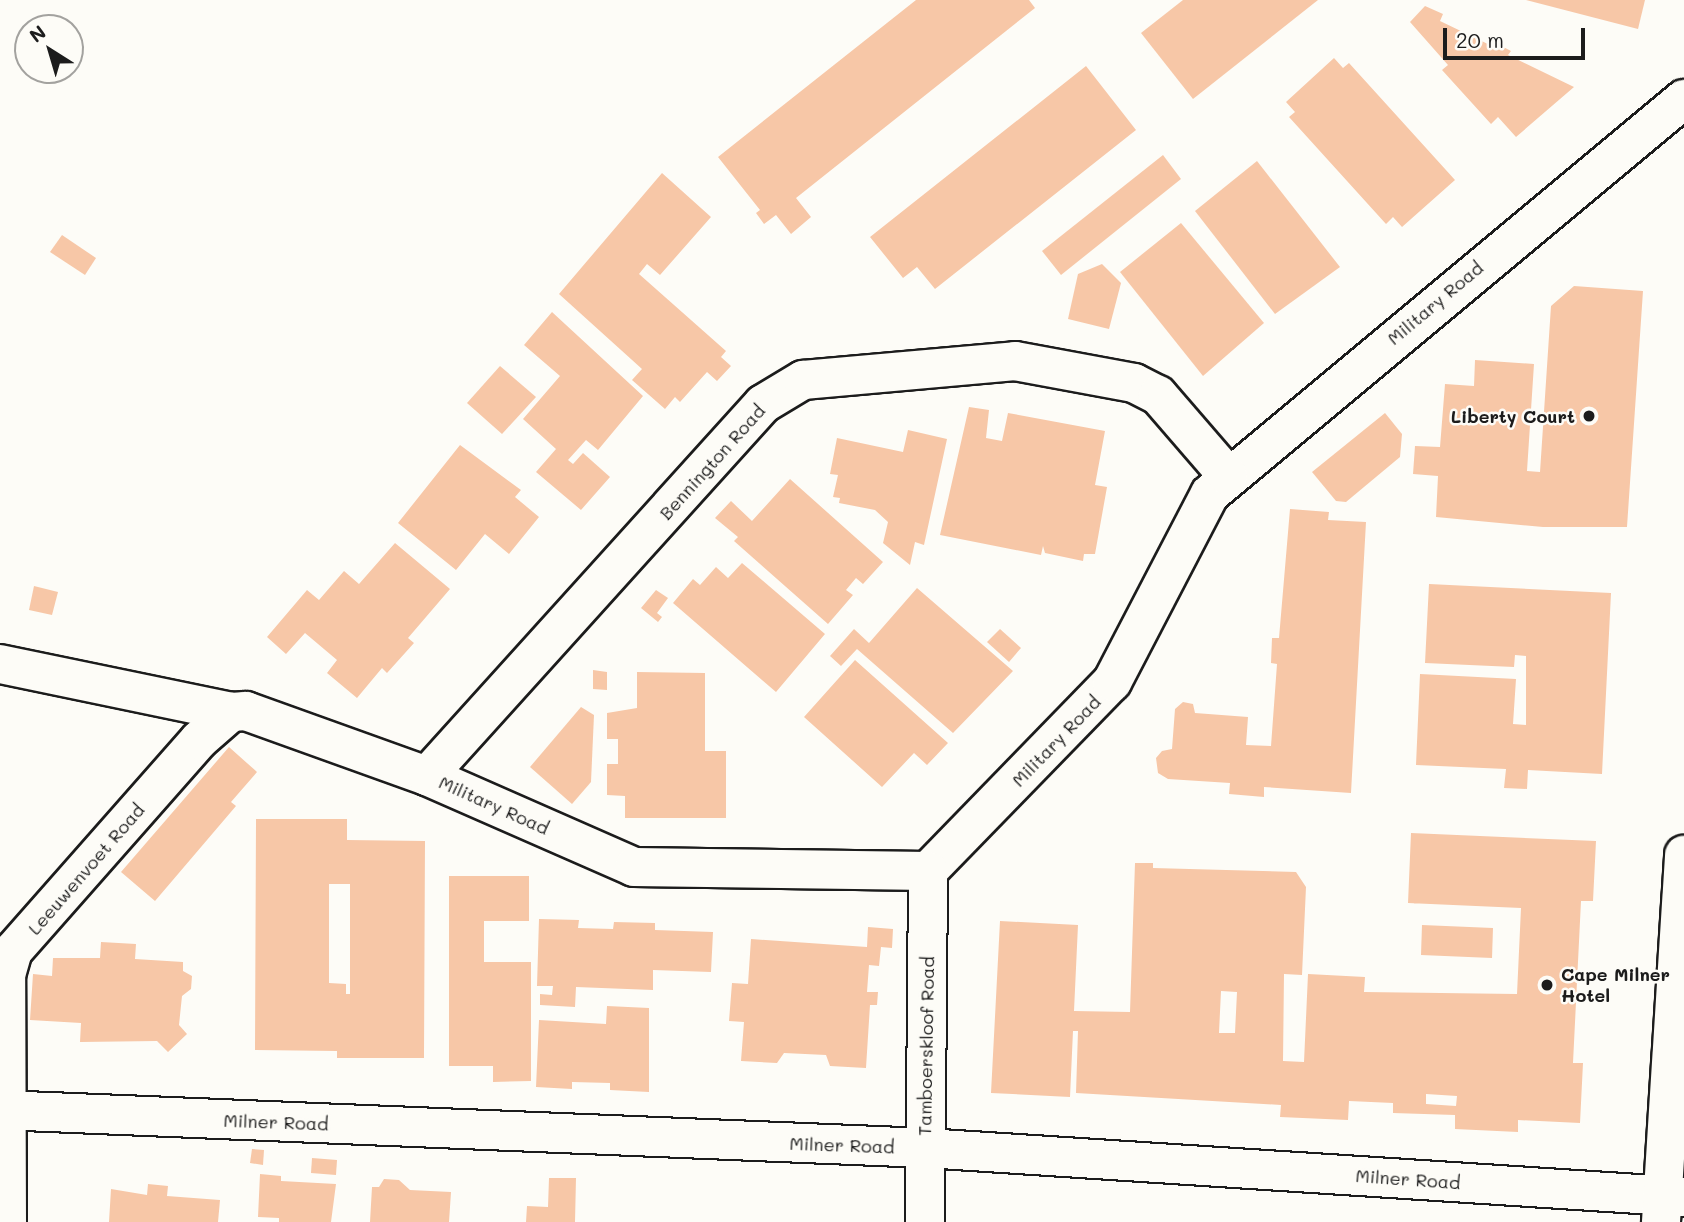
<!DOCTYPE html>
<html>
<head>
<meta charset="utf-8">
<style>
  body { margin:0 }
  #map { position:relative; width:1684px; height:1222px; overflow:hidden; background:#fdfcf7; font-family:Mali,sans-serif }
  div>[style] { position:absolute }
  .building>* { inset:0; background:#f7c7a7 }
  .roads { filter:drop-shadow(2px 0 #1c1c1c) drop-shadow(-2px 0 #1c1c1c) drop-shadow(0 2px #1c1c1c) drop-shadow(0 -2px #1c1c1c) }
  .minor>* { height:38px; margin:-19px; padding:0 19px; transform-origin:19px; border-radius:19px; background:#fdfcf7 }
  .major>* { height:38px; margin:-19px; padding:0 19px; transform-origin:19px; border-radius:19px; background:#fdfcf7 }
  .dots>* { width:19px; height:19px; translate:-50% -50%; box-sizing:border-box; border:4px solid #fdfcf7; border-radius:50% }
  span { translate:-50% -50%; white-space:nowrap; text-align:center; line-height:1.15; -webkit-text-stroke:5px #fdfcf7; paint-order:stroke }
  .street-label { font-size:18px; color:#1c1c1c }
  .poi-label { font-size:18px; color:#1c1c1c; font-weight:700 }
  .right { translate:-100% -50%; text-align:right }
  .left { translate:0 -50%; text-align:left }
  .north { position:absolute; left:14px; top:14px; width:70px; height:70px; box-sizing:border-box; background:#fdfcf7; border:2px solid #a3a29f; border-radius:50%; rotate:323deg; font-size:19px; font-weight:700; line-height:28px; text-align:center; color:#1c1c1c }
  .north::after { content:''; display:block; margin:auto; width:24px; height:32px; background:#1c1c1c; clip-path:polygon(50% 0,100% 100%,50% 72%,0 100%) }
  .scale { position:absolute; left:1443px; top:28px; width:142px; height:32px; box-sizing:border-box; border:4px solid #1c1c1c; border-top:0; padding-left:9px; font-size:21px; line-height:24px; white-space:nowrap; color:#1c1c1c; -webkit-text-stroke:5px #fdfcf7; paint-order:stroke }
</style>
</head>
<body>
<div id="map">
  <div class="building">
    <i style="clip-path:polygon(916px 0,1029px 0,1035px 8px,796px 198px,811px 217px,791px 234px,776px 215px,764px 224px,756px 213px,760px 210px,718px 157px)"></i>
    <i style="clip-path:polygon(1183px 0,1318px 0,1193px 99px,1141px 33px)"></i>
    <i style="clip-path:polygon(1526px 0,1645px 0,1638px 29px)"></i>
    <i style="clip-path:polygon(1425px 6px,1443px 14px,1440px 21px,1492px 46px,1494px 42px,1511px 51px,1508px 55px,1574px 87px,1516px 137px,1498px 117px,1491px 124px,1442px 70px,1448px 65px,1410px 22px)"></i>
    <i style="clip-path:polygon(1334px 58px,1343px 68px,1349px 63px,1455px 180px,1402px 227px,1393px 217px,1386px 224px,1289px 117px,1295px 112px,1286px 102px)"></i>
    <i style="clip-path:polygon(1086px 66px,1136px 130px,935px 289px,917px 267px,903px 278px,870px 237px)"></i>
    <i style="clip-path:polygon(1163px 155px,1181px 179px,1061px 275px,1042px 251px)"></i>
    <i style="clip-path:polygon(1257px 161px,1340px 267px,1275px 314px,1195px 211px)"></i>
    <i style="clip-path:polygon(662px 173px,711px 217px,660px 275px,647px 264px,639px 274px,726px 351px,721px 357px,731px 366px,717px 381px,707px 372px,680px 402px,675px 397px,665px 409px,632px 380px,642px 369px,559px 294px)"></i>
    <i style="clip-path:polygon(1181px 223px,1264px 323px,1203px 376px,1120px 272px)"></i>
    <i style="clip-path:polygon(62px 235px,96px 258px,85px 275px,50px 252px)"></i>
    <i style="clip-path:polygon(1102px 264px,1121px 283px,1109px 329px,1068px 319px,1078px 274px)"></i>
    <i style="clip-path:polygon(1574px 286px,1643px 291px,1627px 527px,1543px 527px,1436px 517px,1438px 476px,1413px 474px,1415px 446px,1440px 447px,1445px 384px,1474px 386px,1475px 360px,1534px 364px,1527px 471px,1540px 472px,1551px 306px)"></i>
    <i style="clip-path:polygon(552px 312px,643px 396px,598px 450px,586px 440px,568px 460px,573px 464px,583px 453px,610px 477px,581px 510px,536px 472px,556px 449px,523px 419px,560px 376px,524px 345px)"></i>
    <i style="clip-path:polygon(500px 366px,536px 397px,502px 434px,467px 403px)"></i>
    <i style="clip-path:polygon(969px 407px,989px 410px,986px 438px,1002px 441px,1008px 413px,1105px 431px,1095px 485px,1107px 487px,1095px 554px,1084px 554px,1083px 561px,1045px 553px,1043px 546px,1041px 555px,940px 535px)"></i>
    <i style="clip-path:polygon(1385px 413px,1402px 434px,1400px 457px,1346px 502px,1336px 501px,1312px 472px)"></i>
    <i style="clip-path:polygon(908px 430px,947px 439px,924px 545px,915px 542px,910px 565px,883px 543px,888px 522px,875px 510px,839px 503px,840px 498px,833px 497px,838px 475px,830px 474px,837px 438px,903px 452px)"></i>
    <i style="clip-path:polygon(460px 445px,521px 490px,515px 497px,539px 517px,509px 554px,485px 534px,456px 570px,398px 523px)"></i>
    <i style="clip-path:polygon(790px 479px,883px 562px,863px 584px,856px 578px,846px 590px,853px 595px,828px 624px,734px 541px,738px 537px,715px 518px,731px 501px,752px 521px)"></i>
    <i style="clip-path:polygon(1290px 509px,1329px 512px,1328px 520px,1366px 522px,1351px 793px,1264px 787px,1264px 797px,1229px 794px,1230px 783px,1168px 779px,1158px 773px,1156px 758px,1162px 751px,1172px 749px,1175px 709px,1183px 702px,1193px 704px,1195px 713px,1248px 717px,1246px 745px,1271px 746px,1277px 664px,1271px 663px,1272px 638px,1279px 638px)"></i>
    <i style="clip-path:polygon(395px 543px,450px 589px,408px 638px,414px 643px,387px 673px,382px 668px,357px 698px,327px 673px,337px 660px,305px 633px,286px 654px,267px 637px,307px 590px,319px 600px,344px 571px,359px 584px)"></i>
    <i style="clip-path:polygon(742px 563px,825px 634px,776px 692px,673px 603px,693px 579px,700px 585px,716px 567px,728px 578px)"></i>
    <i style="clip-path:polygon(1429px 584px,1611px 593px,1602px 774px,1528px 770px,1527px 789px,1504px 788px,1506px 769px,1416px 765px,1420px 674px,1516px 679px,1513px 724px,1526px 725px,1526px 656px,1515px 655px,1514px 667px,1425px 663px)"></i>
    <i style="clip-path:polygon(34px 586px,58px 592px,52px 615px,29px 610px)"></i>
    <i style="clip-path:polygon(917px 588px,1013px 671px,953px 733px,857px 649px,841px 666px,830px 656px,854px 629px,869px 643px)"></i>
    <i style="clip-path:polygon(656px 590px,668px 598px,657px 613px,662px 617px,658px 622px,641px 608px)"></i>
    <i style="clip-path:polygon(1000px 629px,1021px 648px,1009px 662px,987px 642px)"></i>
    <i style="clip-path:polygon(855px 660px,948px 743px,927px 765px,914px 753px,882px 787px,804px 717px)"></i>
    <i style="clip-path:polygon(593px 670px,607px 672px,607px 690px,593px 689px)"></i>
    <i style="clip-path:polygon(637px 672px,705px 673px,705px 751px,726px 751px,726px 818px,625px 818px,625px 796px,607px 795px,607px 764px,618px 764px,618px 739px,607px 739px,607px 713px,637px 708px)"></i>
    <i style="clip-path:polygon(581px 707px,594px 715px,591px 782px,572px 804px,530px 767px)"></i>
    <i style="clip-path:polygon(229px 747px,257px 772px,231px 802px,236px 806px,155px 901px,121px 872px)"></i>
    <i style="clip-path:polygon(evenodd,256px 819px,347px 819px,347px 840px,425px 841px,424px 1058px,337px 1058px,337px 1051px,255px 1050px,256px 819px,329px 884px,350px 884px,350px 994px,346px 994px,346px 984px,329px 983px,329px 884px)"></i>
    <i style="clip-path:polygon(evenodd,1411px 833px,1596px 841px,1593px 901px,1581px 901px,1573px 1063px,1583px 1063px,1580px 1123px,1518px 1120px,1518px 1132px,1455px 1129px,1455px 1115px,1393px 1113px,1393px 1103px,1349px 1101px,1348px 1120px,1280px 1117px,1281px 1105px,1076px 1093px,1078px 1031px,1073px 1031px,1070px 1097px,991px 1093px,1000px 921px,1078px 925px,1074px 1011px,1130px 1012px,1135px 863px,1153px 863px,1153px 868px,1296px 872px,1306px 887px,1302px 975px,1284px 974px,1283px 1061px,1304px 1062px,1308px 974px,1365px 977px,1364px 992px,1517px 994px,1521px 908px,1408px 903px,1411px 833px,1221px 991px,1237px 992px,1235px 1033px,1219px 1033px,1221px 991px,1411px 833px,1426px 1094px,1457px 1096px,1456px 1106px,1426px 1104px,1426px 1094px)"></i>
    <i style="clip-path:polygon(449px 876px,529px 876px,529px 921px,484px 921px,484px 962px,531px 962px,531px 1081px,493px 1082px,493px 1066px,449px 1066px)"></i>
    <i style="clip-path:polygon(539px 919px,579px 920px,578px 928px,613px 929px,614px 922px,655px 923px,655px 930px,713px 932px,711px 972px,653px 970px,653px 990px,576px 987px,575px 1007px,540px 1005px,540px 994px,552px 995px,553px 986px,537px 986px)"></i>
    <i style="clip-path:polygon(1422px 925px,1493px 928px,1492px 958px,1421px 955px)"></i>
    <i style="clip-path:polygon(868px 927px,893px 929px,892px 948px,881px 947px,879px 966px,869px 965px,867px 992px,878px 992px,877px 1005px,870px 1005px,866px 1068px,830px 1066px,826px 1055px,784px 1053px,777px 1063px,741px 1061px,744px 1022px,729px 1021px,732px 983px,748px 984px,751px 939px,867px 947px)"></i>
    <i style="clip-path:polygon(101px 942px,136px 944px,135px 959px,183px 962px,183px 971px,192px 976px,191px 989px,182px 996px,179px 1025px,187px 1034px,168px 1052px,157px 1041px,80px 1042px,81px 1023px,30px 1020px,33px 974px,52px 976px,53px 958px,100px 958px)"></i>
    <i style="clip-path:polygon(607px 1006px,649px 1008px,649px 1092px,610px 1090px,610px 1083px,572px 1082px,572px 1089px,536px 1087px,539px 1020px,606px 1024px)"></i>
    <i style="clip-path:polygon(252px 1149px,264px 1150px,263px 1165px,250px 1163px)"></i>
    <i style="clip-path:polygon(312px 1158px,337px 1160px,336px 1175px,311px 1173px)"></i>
    <i style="clip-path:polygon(260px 1174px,281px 1176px,281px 1181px,336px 1184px,331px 1222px,279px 1222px,279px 1218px,258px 1217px)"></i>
    <i style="clip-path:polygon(549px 1178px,576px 1178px,575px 1222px,526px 1222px,527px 1206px,548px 1207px)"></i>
    <i style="clip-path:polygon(384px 1179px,399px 1180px,410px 1190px,451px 1192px,449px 1222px,370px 1222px,372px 1187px,379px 1187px)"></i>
    <i style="clip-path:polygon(148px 1184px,168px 1186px,167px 1196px,220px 1200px,218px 1222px,109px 1222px,111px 1189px,147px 1195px)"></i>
  </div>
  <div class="roads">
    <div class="minor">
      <i style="left:0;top:664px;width:236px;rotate:11.7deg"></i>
      <i style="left:231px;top:712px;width:15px;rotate:-4deg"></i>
      <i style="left:246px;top:711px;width:192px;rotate:19.8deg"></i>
      <i style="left:427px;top:776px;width:226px;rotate:23.7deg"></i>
      <i style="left:634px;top:867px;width:294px;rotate:0.8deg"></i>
      <i style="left:928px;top:871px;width:264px;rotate:-45.8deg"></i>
      <i style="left:1112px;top:682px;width:212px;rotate:-62.5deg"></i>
      <i style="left:1210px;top:494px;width:617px;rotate:-39.81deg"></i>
      <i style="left:427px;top:776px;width:501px;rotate:-47.91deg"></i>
      <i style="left:763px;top:404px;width:47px;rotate:-31deg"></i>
      <i style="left:803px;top:380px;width:213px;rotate:-5.1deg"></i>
      <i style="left:1015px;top:361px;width:121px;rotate:10.5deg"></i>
      <i style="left:1134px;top:383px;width:27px;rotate:27deg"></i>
      <i style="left:1158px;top:395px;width:107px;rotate:49.2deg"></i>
      <i style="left:0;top:1110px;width:926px;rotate:2.35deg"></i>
      <i style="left:925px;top:1148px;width:761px;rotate:3.69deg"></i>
      <i style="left:7px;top:1222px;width:247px;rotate:-90.2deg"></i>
      <i style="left:6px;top:975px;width:25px;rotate:-74deg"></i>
      <i style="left:13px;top:951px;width:281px;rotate:-48.6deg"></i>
      <i style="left:199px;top:740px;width:43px;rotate:-41.2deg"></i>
      <i style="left:925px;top:1222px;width:351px;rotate:-89.5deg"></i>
    </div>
    <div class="major">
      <i style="left:1661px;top:1222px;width:368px;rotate:-86.4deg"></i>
    </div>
  </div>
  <div class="dots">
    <i style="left:1589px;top:416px;background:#1c1c1c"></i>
    <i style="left:1547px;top:985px;background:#1c1c1c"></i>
  </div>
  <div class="street-label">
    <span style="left:1435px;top:303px;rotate:-40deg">Military Road</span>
    <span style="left:712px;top:462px;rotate:-48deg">Bennington Road</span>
    <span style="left:1056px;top:741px;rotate:-46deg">Military Road</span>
    <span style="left:494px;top:805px;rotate:24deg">Military Road</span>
    <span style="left:86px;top:869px;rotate:-49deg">Leeuwenvoet Road</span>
    <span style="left:926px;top:1046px;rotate:-89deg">Tamboerskloof Road</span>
    <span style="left:276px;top:1122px;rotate:2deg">Milner Road</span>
    <span style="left:842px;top:1145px;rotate:2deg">Milner Road</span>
    <span style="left:1408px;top:1179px;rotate:4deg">Milner Road</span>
  </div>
  <div class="poi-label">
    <span class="right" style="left:1575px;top:416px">Liberty Court</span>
    <span class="left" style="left:1561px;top:985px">Cape Milner<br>Hotel</span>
  </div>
  <div class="north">N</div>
  <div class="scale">20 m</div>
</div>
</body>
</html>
